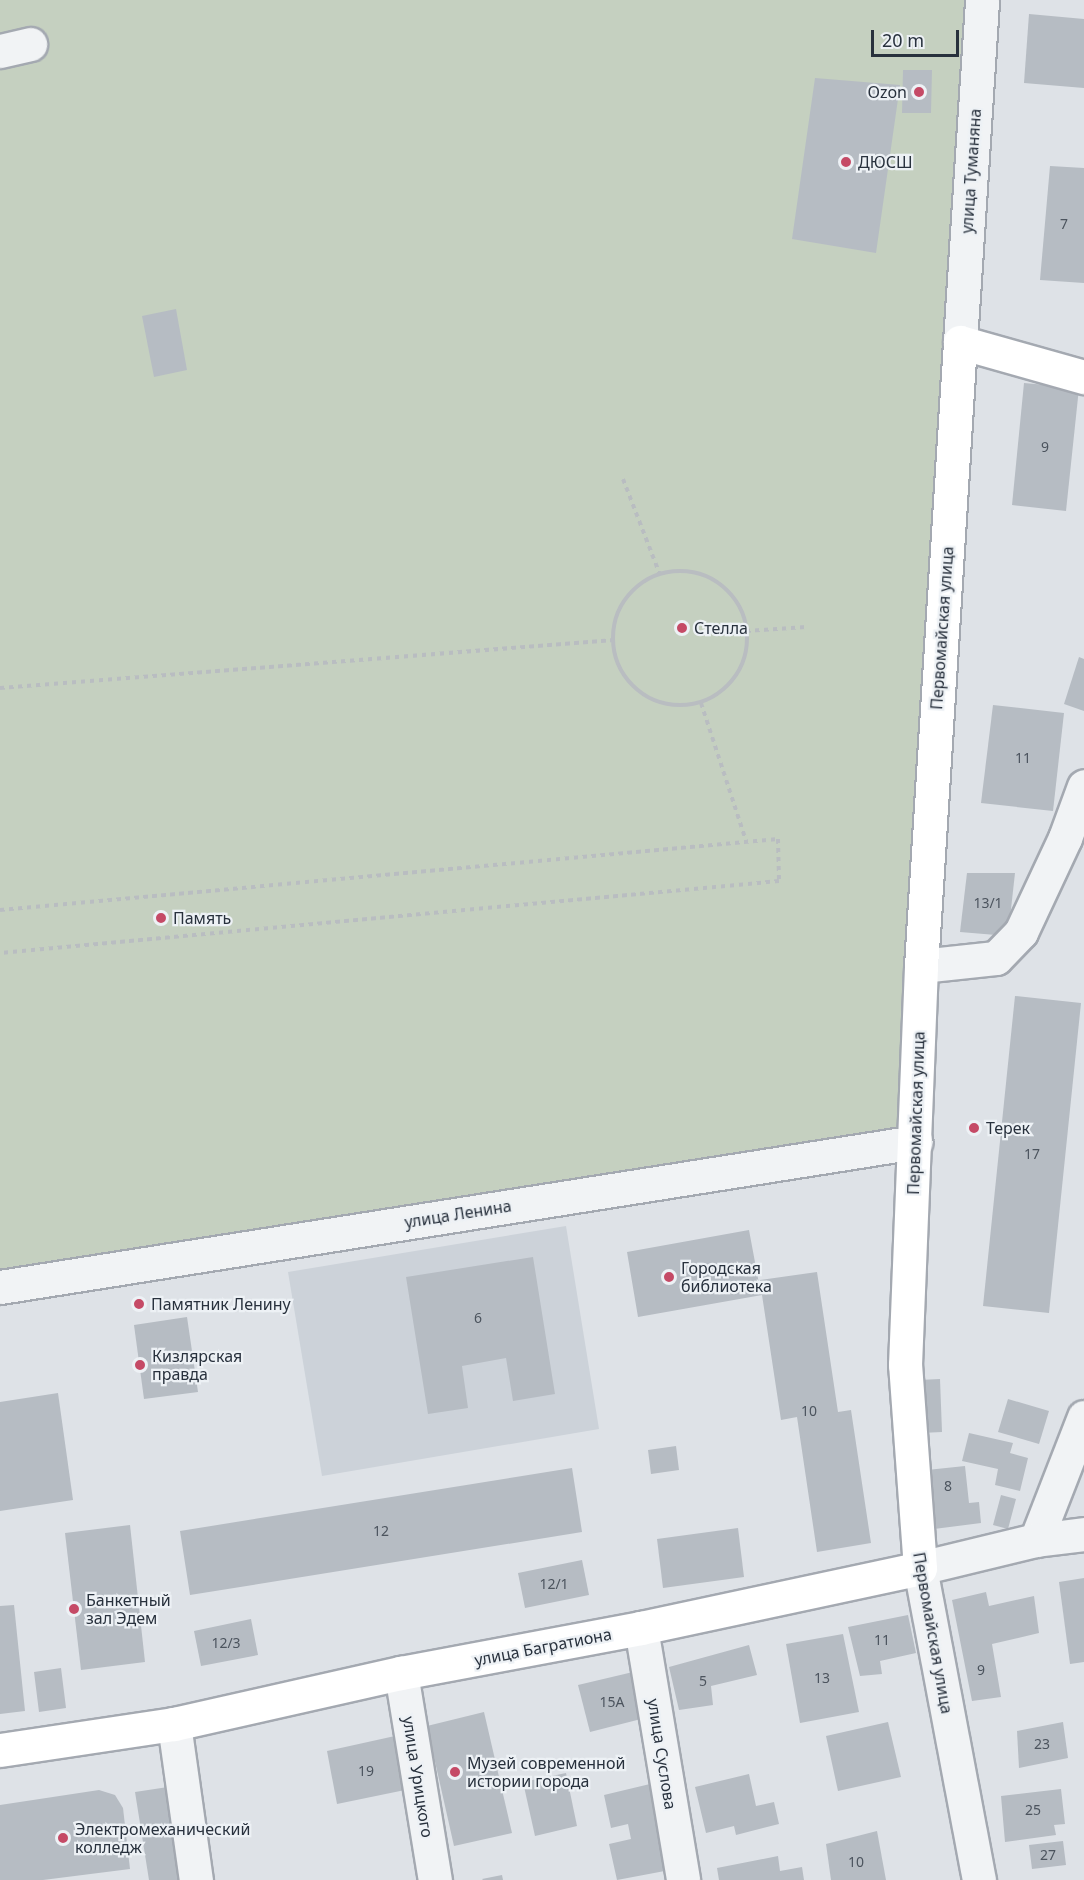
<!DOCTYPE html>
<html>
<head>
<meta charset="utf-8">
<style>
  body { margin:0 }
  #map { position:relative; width:1084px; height:1880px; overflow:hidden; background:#dee2e7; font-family:"Noto Sans",sans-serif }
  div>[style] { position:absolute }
  .built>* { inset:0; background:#ccd2d9 }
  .green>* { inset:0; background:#c5d0c0 }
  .building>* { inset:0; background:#b6bcc3 }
  .path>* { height:4px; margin-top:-2px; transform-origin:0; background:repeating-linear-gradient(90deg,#b9bdc1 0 4.5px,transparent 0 9px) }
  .path>.ring { margin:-2px; padding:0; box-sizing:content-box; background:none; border:4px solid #b9bdc1; border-radius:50% }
  .roads { filter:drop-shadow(2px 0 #a4a9b1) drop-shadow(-2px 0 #a4a9b1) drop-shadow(0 2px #a4a9b1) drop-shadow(0 -2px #a4a9b1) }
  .minor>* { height:33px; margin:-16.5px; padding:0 16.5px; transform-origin:16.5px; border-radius:16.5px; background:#f1f3f5 }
  .major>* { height:33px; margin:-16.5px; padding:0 16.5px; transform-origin:16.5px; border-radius:16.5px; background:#fff }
  .dots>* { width:16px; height:16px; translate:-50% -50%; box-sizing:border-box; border:3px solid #edf1f5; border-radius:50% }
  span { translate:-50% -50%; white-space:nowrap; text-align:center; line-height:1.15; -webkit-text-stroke:4.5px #edf1f5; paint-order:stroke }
  .number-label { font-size:14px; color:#4c545e }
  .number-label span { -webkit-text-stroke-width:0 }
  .poi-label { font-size:16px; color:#28313d }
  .right { translate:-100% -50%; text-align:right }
  .left { translate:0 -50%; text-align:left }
  .street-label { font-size:16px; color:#28313d }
  .scale { position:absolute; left:871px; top:30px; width:88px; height:27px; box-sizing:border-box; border:3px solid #28313d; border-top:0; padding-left:8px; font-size:18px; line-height:21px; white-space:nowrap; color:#28313d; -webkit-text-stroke:4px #edf1f5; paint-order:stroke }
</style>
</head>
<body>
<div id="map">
  <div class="built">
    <i style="clip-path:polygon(566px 1226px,599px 1429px,322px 1476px,288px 1272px)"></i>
  </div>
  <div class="green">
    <i style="clip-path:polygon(0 0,966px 0,916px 1142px,0 1273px)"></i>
  </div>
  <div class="building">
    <i style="clip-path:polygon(1029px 14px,1084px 19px,1084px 88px,1024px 83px)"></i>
    <i style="clip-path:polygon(903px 70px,932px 70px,931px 113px,902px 113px)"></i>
    <i style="clip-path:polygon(815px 78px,900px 85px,876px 253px,792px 239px)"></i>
    <i style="clip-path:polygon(1050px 166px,1084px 168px,1084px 283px,1040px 280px)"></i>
    <i style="clip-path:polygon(176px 309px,187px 370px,154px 377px,142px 316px)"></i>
    <i style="clip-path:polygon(1024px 383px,1079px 388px,1066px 511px,1012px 505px)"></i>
    <i style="clip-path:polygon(1079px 657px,1084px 659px,1084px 711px,1064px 704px)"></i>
    <i style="clip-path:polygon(993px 705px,1064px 713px,1053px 811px,981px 803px)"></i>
    <i style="clip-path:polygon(967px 873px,1015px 873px,1008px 936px,960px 932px)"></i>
    <i style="clip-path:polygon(1015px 996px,1081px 1003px,1049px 1313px,983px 1306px)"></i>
    <i style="clip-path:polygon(749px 1230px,760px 1289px,760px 1280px,817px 1272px,838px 1412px,851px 1410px,871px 1543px,817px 1552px,797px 1417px,781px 1420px,762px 1295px,638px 1317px,627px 1252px)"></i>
    <i style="clip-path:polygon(533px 1257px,555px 1394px,513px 1401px,506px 1358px,462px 1366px,468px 1408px,428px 1414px,406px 1277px)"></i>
    <i style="clip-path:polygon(187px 1317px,198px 1392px,144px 1399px,134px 1325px)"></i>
    <i style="clip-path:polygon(940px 1379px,942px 1432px,921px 1433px,919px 1380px)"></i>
    <i style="clip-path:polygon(58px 1393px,73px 1500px,0 1511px,0 1402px)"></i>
    <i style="clip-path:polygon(1008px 1399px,1049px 1411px,1039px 1444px,998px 1432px)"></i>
    <i style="clip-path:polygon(969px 1433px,1013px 1443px,1010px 1453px,1028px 1458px,1020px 1491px,995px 1485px,998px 1469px,962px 1461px)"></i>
    <i style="clip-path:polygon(676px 1446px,679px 1470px,651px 1474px,648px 1450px)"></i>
    <i style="clip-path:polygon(965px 1466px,969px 1503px,979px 1502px,981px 1523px,934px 1529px,927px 1470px)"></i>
    <i style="clip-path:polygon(572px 1468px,582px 1532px,190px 1595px,180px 1531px)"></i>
    <i style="clip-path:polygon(1001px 1495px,1016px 1499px,1008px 1529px,993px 1525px)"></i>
    <i style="clip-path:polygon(130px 1525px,145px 1662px,81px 1670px,65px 1533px)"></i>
    <i style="clip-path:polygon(738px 1528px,744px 1577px,663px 1588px,657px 1539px)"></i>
    <i style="clip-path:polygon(582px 1560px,589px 1595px,525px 1608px,518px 1573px)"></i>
    <i style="clip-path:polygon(1084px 1578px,1084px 1662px,1070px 1664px,1059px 1582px)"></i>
    <i style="clip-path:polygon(986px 1592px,989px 1606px,1034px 1596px,1039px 1633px,992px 1644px,1001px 1697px,972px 1701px,952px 1600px)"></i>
    <i style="clip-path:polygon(14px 1605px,25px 1711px,0 1714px,0 1606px)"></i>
    <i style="clip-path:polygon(908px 1615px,916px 1653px,880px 1661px,882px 1674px,860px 1676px,848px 1627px)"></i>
    <i style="clip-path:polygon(251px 1619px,258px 1655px,201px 1666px,194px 1631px)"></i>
    <i style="clip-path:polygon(843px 1634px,859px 1712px,800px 1723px,786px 1644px)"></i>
    <i style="clip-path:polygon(749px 1645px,757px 1675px,711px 1686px,713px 1705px,679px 1710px,669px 1667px)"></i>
    <i style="clip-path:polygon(61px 1668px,66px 1708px,39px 1712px,34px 1672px)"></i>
    <i style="clip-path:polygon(633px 1672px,645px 1718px,590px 1732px,578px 1685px)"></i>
    <i style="clip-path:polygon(484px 1712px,512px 1833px,454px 1846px,427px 1726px)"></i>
    <i style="clip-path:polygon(888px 1722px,901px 1777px,838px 1791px,826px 1736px)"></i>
    <i style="clip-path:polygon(1063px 1722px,1068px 1758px,1019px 1768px,1017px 1731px)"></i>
    <i style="clip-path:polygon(395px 1736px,405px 1790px,337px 1804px,327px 1751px)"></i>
    <i style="clip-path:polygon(566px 1773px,577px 1826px,535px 1836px,523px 1782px)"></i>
    <i style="clip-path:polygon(749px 1774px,756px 1806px,774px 1802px,779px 1824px,736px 1835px,734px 1826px,706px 1833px,695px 1787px)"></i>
    <i style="clip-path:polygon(650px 1784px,670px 1870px,617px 1880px,609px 1844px,631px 1839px,628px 1824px,611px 1828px,604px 1795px)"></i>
    <i style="clip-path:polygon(168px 1787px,183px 1880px,149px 1880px,135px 1792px)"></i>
    <i style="clip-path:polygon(1061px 1789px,1065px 1824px,1054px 1825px,1056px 1835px,1005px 1842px,1001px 1796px)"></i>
    <i style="clip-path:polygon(99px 1790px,115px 1795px,123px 1808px,130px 1869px,43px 1880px,0 1880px,0 1805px)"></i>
    <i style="clip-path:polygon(877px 1831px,886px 1880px,831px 1880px,826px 1844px)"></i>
    <i style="clip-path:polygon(1063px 1841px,1066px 1865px,1032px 1869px,1029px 1845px)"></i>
    <i style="clip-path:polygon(778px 1856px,780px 1871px,802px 1867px,804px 1880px,719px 1880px,717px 1868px)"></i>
    <i style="clip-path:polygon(502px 1875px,503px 1880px,483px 1880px,482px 1879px)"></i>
  </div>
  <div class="path">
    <i style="left:623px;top:479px;width:103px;rotate:68.9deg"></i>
    <i class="ring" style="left:613px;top:571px;width:130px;height:130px"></i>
    <i style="left:746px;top:631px;width:60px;rotate:-3.8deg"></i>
    <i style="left:0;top:688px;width:616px;rotate:-4.47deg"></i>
    <i style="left:701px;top:703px;width:145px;rotate:71.9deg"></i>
    <i style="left:0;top:910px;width:781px;rotate:-5.21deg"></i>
    <i style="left:778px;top:839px;width:42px;rotate:88.6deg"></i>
    <i style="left:779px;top:881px;width:782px;rotate:174.72deg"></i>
  </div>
  <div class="roads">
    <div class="minor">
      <i style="left:0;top:51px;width:31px;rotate:-13deg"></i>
      <i style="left:960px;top:342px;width:343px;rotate:-86.3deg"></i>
      <i style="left:921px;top:966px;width:75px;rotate:-6.1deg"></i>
      <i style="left:996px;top:958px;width:36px;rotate:-46deg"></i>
      <i style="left:1021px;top:932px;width:104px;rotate:-64.9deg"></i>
      <i style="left:1065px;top:838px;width:55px;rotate:-69.9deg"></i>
      <i style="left:0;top:1287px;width:927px;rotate:-9deg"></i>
      <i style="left:1036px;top:1540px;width:132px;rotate:-68.7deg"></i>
      <i style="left:641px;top:1628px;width:255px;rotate:80.5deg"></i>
      <i style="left:401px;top:1673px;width:210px;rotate:80.7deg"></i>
      <i style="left:174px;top:1724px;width:158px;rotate:82deg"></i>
      <i style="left:979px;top:1880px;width:318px;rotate:-100.7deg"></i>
      <i style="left:920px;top:1568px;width:119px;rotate:-13.6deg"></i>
      <i style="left:1036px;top:1540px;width:48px;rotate:-7.1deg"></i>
    </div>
    <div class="major">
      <i style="left:0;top:1750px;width:176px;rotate:-8.5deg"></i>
      <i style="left:174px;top:1724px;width:233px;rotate:-12.7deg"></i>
      <i style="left:401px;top:1673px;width:244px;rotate:-10.6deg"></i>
      <i style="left:641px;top:1628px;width:285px;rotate:-12.1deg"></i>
      <i style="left:920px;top:1568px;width:204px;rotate:-94.2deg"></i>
      <i style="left:905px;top:1365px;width:399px;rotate:-87.7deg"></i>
      <i style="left:921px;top:966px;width:625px;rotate:-86.42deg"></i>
      <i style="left:960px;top:342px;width:129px;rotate:15.8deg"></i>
    </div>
  </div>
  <div class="dots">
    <i style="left:919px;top:92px;background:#c54a66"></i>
    <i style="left:846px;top:162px;background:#c54a66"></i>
    <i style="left:682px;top:628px;background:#c54a66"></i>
    <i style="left:161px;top:918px;background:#c54a66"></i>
    <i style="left:974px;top:1128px;background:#c54a66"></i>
    <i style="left:669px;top:1277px;background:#c54a66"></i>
    <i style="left:139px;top:1304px;background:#c54a66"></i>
    <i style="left:140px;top:1365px;background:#c54a66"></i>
    <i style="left:74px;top:1609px;background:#c54a66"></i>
    <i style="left:455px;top:1772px;background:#c54a66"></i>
    <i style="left:63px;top:1838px;background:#c54a66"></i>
  </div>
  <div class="number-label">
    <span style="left:1064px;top:224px">7</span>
    <span style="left:1045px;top:447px">9</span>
    <span style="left:1023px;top:758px">11</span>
    <span style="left:988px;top:903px">13/1</span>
    <span style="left:1032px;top:1154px">17</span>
    <span style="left:478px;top:1318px">6</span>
    <span style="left:809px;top:1411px">10</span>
    <span style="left:948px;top:1486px">8</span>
    <span style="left:381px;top:1531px">12</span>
    <span style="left:554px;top:1584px">12/1</span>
    <span style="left:882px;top:1640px">11</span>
    <span style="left:226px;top:1643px">12/3</span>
    <span style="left:981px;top:1670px">9</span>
    <span style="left:822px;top:1678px">13</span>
    <span style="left:703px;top:1681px">5</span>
    <span style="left:612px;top:1702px">15А</span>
    <span style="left:1042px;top:1744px">23</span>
    <span style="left:366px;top:1771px">19</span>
    <span style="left:1033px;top:1810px">25</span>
    <span style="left:1048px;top:1855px">27</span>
    <span style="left:856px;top:1862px">10</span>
  </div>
  <div class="poi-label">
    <span class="right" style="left:907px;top:92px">Ozon</span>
    <span class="left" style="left:858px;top:162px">ДЮСШ</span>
    <span class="left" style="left:694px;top:628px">Стелла</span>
    <span class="left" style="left:173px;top:918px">Память</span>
    <span class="left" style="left:986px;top:1128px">Терек</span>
    <span class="left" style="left:681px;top:1277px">Городская<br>библиотека</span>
    <span class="left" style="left:151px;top:1304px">Памятник Ленину</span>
    <span class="left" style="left:152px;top:1365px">Кизлярская<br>правда</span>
    <span class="left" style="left:86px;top:1609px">Банкетный<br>зал Эдем</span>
    <span class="left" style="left:467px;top:1772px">Музей современной<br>истории города</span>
    <span class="left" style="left:75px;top:1838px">Электромеханический<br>колледж</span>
  </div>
  <div class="street-label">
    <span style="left:971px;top:171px;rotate:-86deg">улица Туманяна</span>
    <span style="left:942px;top:628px;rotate:-86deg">Первомайская улица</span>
    <span style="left:916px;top:1113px;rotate:-88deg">Первомайская улица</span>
    <span style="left:458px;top:1214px;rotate:-9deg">улица Ленина</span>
    <span style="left:933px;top:1633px;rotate:80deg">Первомайская улица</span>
    <span style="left:543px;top:1647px;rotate:-11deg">улица Багратиона</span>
    <span style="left:662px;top:1754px;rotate:81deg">улица Суслова</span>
    <span style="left:418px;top:1777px;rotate:81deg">улица Урицкого</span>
  </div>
  <div class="scale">20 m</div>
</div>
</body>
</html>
